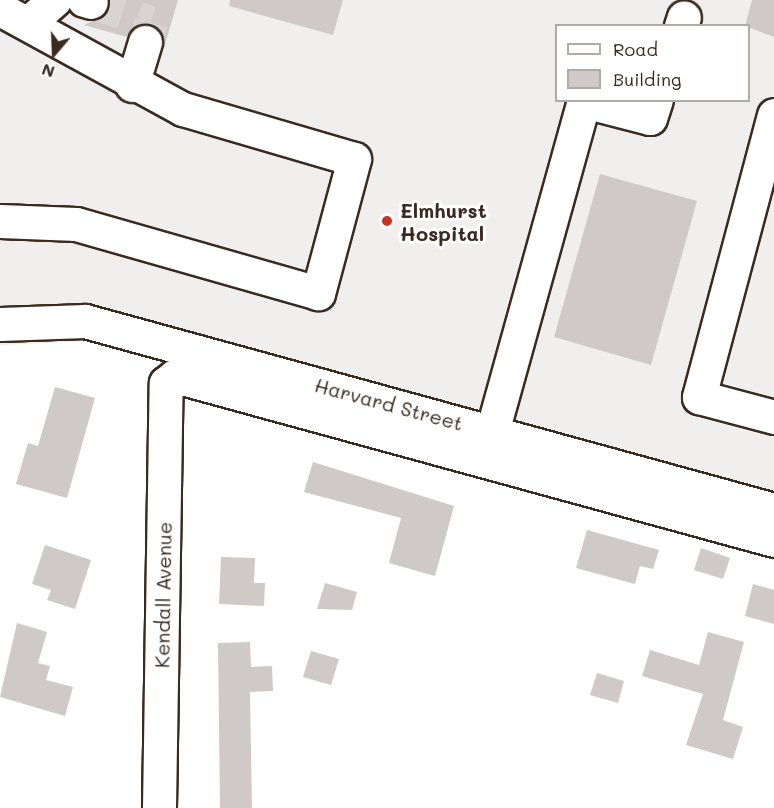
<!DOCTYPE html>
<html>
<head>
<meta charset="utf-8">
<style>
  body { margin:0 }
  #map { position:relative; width:774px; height:808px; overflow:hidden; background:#fff; font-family:Mali,sans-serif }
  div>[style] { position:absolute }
  .built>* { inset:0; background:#f1efee }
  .building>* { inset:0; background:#cfcac7 }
  .minor-tunnel>* { height:33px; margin-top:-16.5px; transform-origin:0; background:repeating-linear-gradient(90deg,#d8d4d2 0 33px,transparent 0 49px) }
  .roads { filter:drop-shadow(2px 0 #3b2a1e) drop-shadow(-2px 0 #3b2a1e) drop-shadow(0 2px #3b2a1e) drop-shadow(0 -2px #3b2a1e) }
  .minor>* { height:33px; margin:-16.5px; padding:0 16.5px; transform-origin:16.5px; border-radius:16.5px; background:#fff }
  .dots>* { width:16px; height:16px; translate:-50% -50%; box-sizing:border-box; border:3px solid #fff; border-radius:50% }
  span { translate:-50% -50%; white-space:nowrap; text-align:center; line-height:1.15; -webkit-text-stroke:6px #fff; paint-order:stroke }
  .poi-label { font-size:20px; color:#3b2a1e; font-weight:700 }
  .left { translate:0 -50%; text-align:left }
  .street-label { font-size:20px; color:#3b2a1e }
  .legend { position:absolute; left:555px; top:24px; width:195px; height:78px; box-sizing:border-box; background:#fff; border:2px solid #b1aaa5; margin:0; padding:8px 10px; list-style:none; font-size:18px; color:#3b2a1e }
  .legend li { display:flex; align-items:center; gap:12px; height:30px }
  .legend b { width:30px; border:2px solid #b1aaa5 }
  .north { position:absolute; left:24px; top:24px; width:60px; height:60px; -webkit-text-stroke:4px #fff; paint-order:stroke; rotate:199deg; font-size:16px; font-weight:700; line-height:24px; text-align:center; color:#3b2a1e }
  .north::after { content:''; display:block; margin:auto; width:21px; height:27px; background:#3b2a1e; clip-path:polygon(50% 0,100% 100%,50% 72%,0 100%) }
</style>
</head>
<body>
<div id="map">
  <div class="built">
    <i style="clip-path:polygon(evenodd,0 0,774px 0,774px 529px,95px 341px,0 345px,0 0,556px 26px,748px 26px,748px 100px,556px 100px,556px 26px)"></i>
  </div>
  <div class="building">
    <i style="clip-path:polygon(109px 0,178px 0,164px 48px,159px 30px,150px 24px,133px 28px,127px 37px,84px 25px,104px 15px)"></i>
    <i style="clip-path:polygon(230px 0,343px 0,333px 35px,229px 6px)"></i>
    <i style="clip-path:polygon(752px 0,774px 0,774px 37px,745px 26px)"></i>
    <i style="clip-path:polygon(600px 174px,697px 201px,651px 365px,554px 337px)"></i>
    <i style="clip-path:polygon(55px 387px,95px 398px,67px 498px,16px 484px,28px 443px,38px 446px)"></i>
    <i style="clip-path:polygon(313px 462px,454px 506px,435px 576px,389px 563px,401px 518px,304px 492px)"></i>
    <i style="clip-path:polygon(587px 530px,659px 550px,653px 569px,640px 566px,635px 584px,576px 568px)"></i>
    <i style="clip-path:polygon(45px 545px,91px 560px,75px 609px,47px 600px,51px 590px,32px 584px)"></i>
    <i style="clip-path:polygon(701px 548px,730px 558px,723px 579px,694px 570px)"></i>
    <i style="clip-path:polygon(221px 557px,255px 558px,254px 583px,265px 583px,264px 606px,219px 604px)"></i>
    <i style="clip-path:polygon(325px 583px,357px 592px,352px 610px,317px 609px)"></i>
    <i style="clip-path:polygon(753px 584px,774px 590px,774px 624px,745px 616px)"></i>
    <i style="clip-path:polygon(17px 623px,47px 632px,38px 663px,50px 666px,46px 680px,73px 687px,65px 716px,0 697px)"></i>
    <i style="clip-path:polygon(708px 632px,744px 642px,723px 720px,743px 727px,733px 759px,686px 745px,703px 694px,642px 676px,650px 650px,699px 665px)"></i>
    <i style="clip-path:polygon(250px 642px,251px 667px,272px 666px,273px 691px,250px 692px,252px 808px,220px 808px,218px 643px)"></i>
    <i style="clip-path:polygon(311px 651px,339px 659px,331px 685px,303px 677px)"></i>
    <i style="clip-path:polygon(597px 673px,624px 681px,618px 703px,590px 695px)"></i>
  </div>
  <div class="minor-tunnel">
    <i style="left:91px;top:2px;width:63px;rotate:18.4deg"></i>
    <i style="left:151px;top:22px;width:21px;rotate:107deg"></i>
  </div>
  <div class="roads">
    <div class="minor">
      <i style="left:84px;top:0;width:7px;rotate:16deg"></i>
      <i style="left:0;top:9px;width:209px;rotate:28.7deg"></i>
      <i style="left:183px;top:109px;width:178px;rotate:16.3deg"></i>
      <i style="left:354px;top:159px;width:139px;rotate:105deg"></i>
      <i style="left:318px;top:293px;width:252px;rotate:-164.1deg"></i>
      <i style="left:76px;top:224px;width:76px;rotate:-177.7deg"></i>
      <i style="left:28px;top:23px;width:35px;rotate:-41deg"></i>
      <i style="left:681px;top:26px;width:9px;rotate:-72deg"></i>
      <i style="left:132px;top:85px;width:45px;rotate:-73.2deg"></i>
      <i style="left:774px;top:115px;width:292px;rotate:104.9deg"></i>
      <i style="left:699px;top:397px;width:78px;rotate:14.9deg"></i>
      <i style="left:0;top:324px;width:85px;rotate:-2deg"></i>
      <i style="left:85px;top:321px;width:714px;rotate:15.34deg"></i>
      <i style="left:492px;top:432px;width:344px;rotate:-74.5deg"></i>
      <i style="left:584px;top:101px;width:68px;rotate:14.4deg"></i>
      <i style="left:650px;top:118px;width:19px;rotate:-72deg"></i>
      <i style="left:159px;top:808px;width:425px;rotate:-89.1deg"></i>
      <i style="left:166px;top:383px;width:11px;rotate:-38deg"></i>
      <i style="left:175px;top:376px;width:621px;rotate:15.31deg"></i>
    </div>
  </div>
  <div class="dots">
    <i style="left:387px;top:221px;background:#c8321e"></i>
  </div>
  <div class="poi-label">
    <span class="left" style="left:400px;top:222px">Elmhurst<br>Hospital</span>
  </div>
  <div class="street-label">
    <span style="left:389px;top:404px;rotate:15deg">Harvard Street</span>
    <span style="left:163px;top:595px;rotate:-89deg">Kendall Avenue</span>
  </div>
  <ul class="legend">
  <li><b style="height:8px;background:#fff"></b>Road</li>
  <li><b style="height:16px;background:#cfcac7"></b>Building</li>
  </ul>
  <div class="north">N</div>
</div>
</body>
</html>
